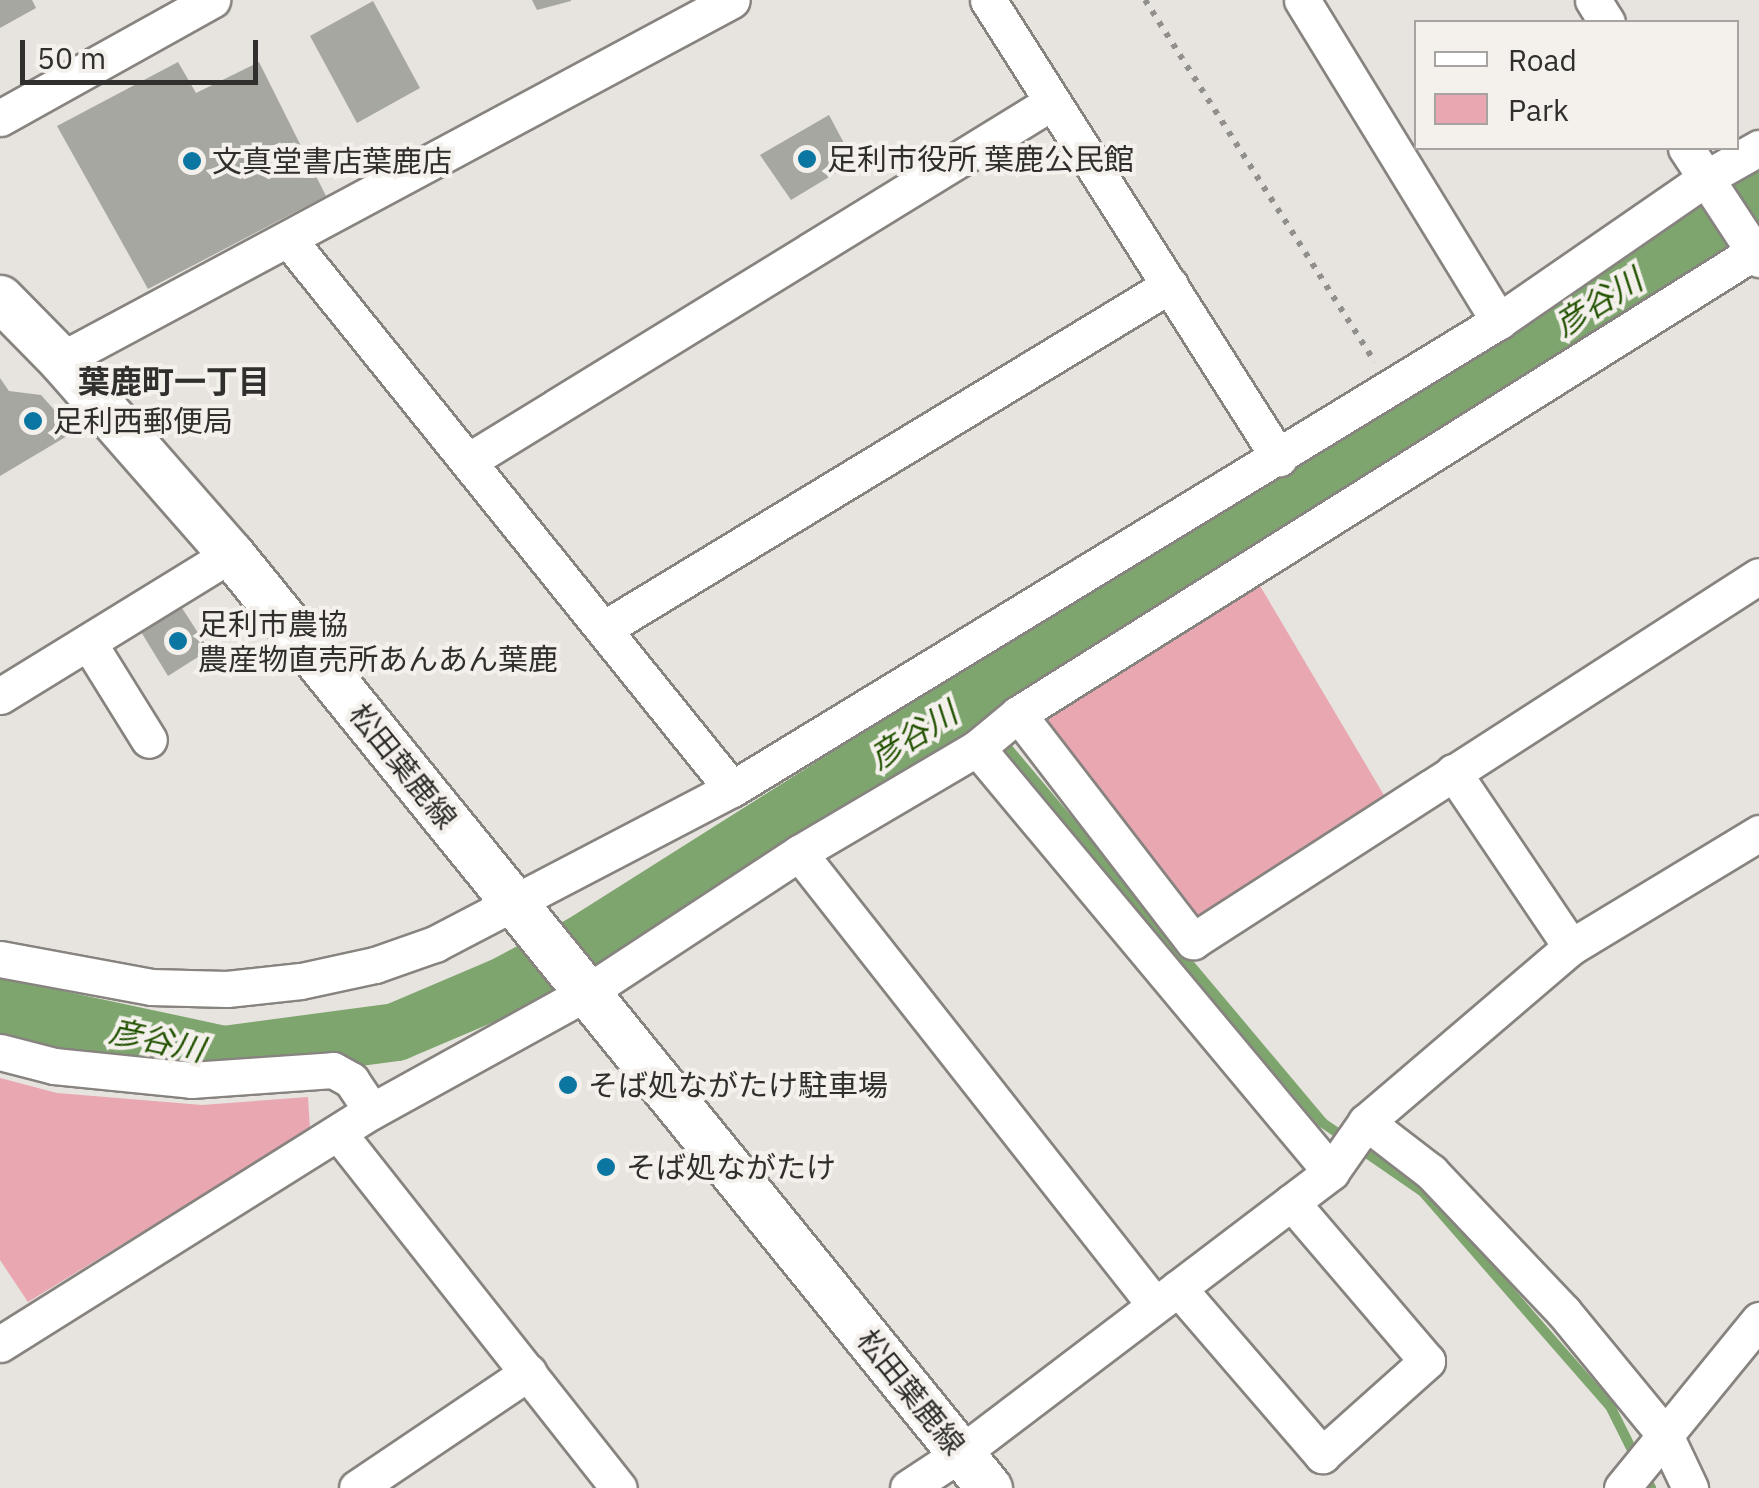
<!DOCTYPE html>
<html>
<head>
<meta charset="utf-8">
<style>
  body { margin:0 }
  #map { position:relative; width:1759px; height:1488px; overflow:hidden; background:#e7e3de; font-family:"IBM Plex Sans","Noto Sans JP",sans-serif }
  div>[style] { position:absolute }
  .green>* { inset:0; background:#e9a7b2 }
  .stream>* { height:10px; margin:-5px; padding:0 5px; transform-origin:5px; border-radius:5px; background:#7ea56e }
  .river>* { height:58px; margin:-29px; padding:0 29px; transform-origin:29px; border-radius:29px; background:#7ea56e }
  .building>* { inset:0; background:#a7a7a2 }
  .path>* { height:6px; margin-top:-3px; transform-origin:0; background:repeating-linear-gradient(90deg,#92908c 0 5px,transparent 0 13px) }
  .roads { filter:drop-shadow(2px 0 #87837f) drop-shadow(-2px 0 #87837f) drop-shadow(0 2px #87837f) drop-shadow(0 -2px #87837f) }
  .minor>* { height:35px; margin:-17.5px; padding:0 17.5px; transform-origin:17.5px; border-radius:17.5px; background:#fff }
  .major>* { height:45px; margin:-22.5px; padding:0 22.5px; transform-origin:22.5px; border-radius:22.5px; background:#fff }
  .dots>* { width:28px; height:28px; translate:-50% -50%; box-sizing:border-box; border:5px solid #f4f0ec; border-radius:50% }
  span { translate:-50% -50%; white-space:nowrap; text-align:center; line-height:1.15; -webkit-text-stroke:8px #f4f0ec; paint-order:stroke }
  .poi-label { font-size:30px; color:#302f2d }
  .left { translate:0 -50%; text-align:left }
  .street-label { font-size:30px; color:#302f2d }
  .water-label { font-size:32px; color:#225200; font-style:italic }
  .neighbourhood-label { font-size:32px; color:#302f2d; font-weight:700 }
  .legend { position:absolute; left:1414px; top:20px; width:325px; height:130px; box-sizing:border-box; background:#f4f0ec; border:2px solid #a6a3a0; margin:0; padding:12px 18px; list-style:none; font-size:30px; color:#302f2d }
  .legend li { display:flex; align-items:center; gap:20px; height:50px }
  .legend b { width:50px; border:2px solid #a6a3a0 }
  .scale { position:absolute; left:20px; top:40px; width:238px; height:45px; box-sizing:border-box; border:5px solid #302f2d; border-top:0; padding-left:12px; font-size:30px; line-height:35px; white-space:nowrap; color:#302f2d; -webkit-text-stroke:8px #f4f0ec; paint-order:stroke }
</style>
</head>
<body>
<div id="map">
  <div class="green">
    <i style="clip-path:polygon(1256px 579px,1388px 802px,1193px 930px,1032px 717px)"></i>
    <i style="clip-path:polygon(0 1078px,57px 1093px,202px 1105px,308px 1097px,310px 1129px,28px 1302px,0 1260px)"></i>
  </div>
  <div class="stream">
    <i style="left:968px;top:701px;width:551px;rotate:49.93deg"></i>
    <i style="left:1323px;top:1123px;width:121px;rotate:34.6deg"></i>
    <i style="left:1423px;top:1192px;width:284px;rotate:48.9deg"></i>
    <i style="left:1610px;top:1406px;width:92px;rotate:63.4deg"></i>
  </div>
  <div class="river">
    <i style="left:0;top:1007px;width:229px;rotate:12.1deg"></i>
    <i style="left:224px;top:1055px;width:174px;rotate:-7.6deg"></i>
    <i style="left:396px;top:1032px;width:115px;rotate:-23deg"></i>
    <i style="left:502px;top:987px;width:89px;rotate:-28deg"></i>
    <i style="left:581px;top:945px;width:1393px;rotate:-32.28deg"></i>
  </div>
  <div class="building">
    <i style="clip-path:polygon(0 0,32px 0,36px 8px,0 28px)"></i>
    <i style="clip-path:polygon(532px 0,571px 0,571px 1px,537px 10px)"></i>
    <i style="clip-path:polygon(373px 1px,420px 88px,357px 123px,310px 36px)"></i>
    <i style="clip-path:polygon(178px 62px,196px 93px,259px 62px,326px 196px,148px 289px,57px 126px)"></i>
    <i style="clip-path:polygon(829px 115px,854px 162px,791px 200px,760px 155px)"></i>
    <i style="clip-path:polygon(0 378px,9px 391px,41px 395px,74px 432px,0 476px)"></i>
    <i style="clip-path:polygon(175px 597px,209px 650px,168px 676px,135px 622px)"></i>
  </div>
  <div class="path">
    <i style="left:1145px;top:0;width:429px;rotate:57.6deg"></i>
  </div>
  <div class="roads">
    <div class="minor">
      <i style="left:988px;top:0;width:543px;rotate:57.57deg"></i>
      <i style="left:1302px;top:0;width:377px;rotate:58.5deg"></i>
      <i style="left:1593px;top:0;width:26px;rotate:58deg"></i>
      <i style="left:0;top:118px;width:243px;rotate:-29.1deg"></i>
      <i style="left:1686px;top:148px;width:133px;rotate:56.7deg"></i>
      <i style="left:289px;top:240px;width:705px;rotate:51.1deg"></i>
      <i style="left:61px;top:360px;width:761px;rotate:-28.21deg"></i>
      <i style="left:470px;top:460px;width:683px;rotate:-31.6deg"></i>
      <i style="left:605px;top:628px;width:661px;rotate:-31.26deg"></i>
      <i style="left:88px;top:642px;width:115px;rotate:58.1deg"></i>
      <i style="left:0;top:696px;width:271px;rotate:-31.6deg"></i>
      <i style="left:1018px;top:714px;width:287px;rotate:52.4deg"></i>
      <i style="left:1193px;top:941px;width:673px;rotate:-32.82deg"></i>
      <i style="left:977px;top:748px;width:552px;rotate:50.14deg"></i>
      <i style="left:1453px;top:772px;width:211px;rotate:56deg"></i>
      <i style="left:799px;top:853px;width:575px;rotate:51.78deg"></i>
      <i style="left:0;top:959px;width:154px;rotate:10.5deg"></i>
      <i style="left:151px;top:987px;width:76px;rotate:1.5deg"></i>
      <i style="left:227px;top:989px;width:74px;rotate:-6.2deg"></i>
      <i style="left:301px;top:981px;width:76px;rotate:-12.2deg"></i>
      <i style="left:375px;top:965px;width:64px;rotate:-19.3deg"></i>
      <i style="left:435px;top:944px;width:335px;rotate:-27.6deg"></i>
      <i style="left:732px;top:789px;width:899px;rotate:-31.39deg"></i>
      <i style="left:1499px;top:321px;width:252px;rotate:-34.6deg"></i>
      <i style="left:1706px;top:178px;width:61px;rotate:-29.5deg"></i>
      <i style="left:0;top:1052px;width:56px;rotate:14.5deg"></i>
      <i style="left:54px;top:1066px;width:138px;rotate:5.8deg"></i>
      <i style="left:191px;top:1080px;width:142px;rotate:-4deg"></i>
      <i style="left:333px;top:1070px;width:21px;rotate:29deg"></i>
      <i style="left:351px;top:1080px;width:37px;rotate:56deg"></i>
      <i style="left:1366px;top:1122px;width:82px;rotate:37.6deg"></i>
      <i style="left:1431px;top:1172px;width:192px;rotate:46.5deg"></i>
      <i style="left:1563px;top:1311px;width:161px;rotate:50.6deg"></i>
      <i style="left:1665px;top:1435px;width:59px;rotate:64.7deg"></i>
      <i style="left:339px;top:1134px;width:451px;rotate:51.7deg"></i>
      <i style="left:1178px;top:1288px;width:221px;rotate:49.2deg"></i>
      <i style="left:1322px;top:1455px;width:141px;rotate:-41.8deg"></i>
      <i style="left:1427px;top:1361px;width:209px;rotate:-130.5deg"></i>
      <i style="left:0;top:1344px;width:439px;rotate:-32.1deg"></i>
      <i style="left:372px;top:1111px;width:244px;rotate:-28.9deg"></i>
      <i style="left:586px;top:993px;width:255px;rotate:-33.3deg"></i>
      <i style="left:799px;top:853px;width:207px;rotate:-30.5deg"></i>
      <i style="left:977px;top:748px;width:53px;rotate:-39.7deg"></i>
      <i style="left:1018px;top:714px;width:869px;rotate:-32.12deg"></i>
      <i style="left:357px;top:1488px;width:207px;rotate:-34deg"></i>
      <i style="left:908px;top:1488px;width:64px;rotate:-33.4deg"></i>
      <i style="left:961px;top:1453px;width:465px;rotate:-37.2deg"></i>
      <i style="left:1331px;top:1172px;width:61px;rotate:-55deg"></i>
      <i style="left:1366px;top:1122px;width:270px;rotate:-40.5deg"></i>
      <i style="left:1571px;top:947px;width:220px;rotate:-31.2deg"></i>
      <i style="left:1622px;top:1488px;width:217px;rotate:-50.8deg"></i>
    </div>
    <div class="major">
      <i style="left:0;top:298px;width:87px;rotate:45.5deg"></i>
      <i style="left:61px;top:360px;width:258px;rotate:48.8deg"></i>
      <i style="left:231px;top:554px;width:1203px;rotate:50.94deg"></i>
    </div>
  </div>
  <div class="dots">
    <i style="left:807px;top:159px;background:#0a76a1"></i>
    <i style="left:192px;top:161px;background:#0a76a1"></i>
    <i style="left:33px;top:421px;background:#0a76a1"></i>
    <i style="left:178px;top:641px;background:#0a76a1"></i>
    <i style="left:568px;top:1085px;background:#0a76a1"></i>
    <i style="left:606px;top:1167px;background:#0a76a1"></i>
  </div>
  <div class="poi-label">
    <span class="left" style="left:827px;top:159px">足利市役所 葉鹿公民館</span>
    <span class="left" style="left:212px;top:161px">文真堂書店葉鹿店</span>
    <span class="left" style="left:53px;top:421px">足利西郵便局</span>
    <span class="left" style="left:198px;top:641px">足利市農協<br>農産物直売所あんあん葉鹿</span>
    <span class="left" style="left:588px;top:1085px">そば処ながたけ駐車場</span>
    <span class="left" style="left:626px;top:1167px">そば処ながたけ</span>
  </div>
  <div class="street-label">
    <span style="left:403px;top:766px;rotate:51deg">松田葉鹿線</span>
    <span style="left:911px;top:1392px;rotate:51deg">松田葉鹿線</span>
  </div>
  <div class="water-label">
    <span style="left:1598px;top:302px;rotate:-32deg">彦谷川</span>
    <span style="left:913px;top:735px;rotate:-32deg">彦谷川</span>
    <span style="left:157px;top:1040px;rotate:12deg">彦谷川</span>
  </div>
  <div class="neighbourhood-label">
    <span style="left:174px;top:381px">葉鹿町一丁目</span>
  </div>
  <ul class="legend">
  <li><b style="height:12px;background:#fff"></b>Road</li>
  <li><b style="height:28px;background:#e9a7b2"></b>Park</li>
  </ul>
  <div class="scale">50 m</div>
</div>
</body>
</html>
